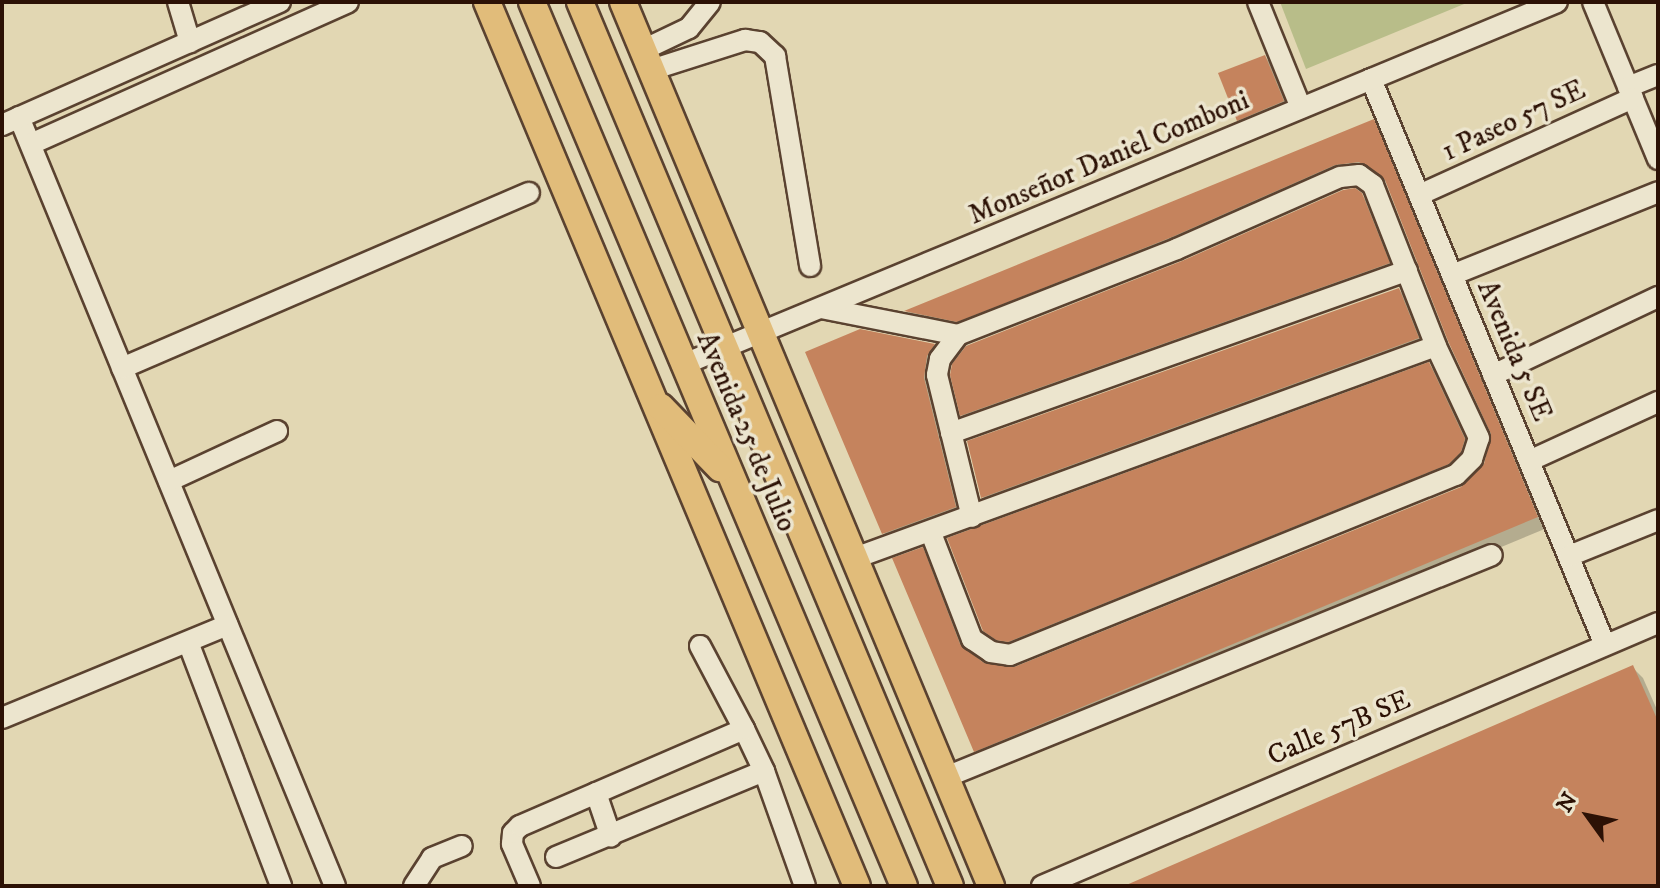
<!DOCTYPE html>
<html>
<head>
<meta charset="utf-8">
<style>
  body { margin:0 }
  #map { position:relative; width:1660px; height:888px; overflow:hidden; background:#e2d7b3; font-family:"IM FELL DW Pica",serif }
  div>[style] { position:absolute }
  .green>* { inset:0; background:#b8bd89 }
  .shadow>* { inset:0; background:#0003 }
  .building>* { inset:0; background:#c5835d }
  .roads { filter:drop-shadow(2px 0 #5a4230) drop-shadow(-2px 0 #5a4230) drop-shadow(0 2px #5a4230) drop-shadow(0 -2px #5a4230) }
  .minor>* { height:20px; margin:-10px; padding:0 10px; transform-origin:10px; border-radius:10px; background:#ece5ce }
  .major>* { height:26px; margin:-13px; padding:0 13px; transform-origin:13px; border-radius:13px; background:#e1bc7a }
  span { translate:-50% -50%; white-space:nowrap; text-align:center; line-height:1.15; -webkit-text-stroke:7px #ece5ce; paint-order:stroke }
  .street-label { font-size:28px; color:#2c1105 }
  .frame { position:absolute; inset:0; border:4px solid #2c1105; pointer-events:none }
  .north { position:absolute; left:1548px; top:776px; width:80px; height:80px; -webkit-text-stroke:6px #ece5ce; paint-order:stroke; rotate:303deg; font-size:22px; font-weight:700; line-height:32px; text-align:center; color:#2c1105 }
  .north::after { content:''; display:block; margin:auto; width:28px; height:36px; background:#2c1105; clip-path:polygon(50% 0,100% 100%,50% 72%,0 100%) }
</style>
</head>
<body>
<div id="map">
  <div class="green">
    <i style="clip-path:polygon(1280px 2px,1469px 2px,1306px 69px)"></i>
  </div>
  <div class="shadow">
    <i style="clip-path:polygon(1265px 57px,1272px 65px,1290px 109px,1246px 127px,1238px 120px)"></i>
    <i style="clip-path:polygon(1373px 122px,1384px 132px,1547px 528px,986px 761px,976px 750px,922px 550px,932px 560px,969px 654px,983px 665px,1014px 669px,1462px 489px,1486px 465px,1493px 433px,1389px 184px,1371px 172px,968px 331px,917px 321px,908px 312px)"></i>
    <i style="clip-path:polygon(1361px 195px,1372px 206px,1399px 274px,973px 425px,962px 415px,1183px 263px)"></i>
    <i style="clip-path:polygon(1399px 290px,1409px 300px,1428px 349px,993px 508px,983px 497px)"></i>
    <i style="clip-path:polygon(861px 331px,934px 346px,944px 356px,965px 518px,894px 544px,884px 533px)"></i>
    <i style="clip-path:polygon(1429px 365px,1439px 375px,1474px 451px,1470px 462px,1008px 649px,984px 629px)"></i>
    <i style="clip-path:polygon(1633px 668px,1643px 678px,1658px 712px,1658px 886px,1129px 886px)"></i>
  </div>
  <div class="building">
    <i style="clip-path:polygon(1265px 55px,1284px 101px,1237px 121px,1218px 73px)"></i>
    <i style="clip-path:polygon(1374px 119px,1538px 517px,974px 752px,892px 558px,923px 547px,960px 644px,984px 663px,1014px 667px,1461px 487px,1484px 464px,1491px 434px,1448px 341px,1385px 180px,1359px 162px,1335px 165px,1172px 237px,957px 322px,904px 311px)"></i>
    <i style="clip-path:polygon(1355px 188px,1362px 193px,1390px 263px,960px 416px,950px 375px,952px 364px,966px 346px,1182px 261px,1343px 190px)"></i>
    <i style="clip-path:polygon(1399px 288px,1419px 338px,981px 498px,967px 441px)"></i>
    <i style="clip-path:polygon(860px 329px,935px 344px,927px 356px,924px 378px,956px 507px,882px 534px,805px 352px)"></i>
    <i style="clip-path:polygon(1429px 362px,1465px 439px,1461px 452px,1449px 464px,1008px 642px,996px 640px,983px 631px,947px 538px)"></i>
    <i style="clip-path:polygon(1633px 665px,1658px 721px,1658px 886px,1124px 886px)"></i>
  </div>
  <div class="roads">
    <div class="minor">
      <i style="left:178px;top:2px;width:42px;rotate:73.3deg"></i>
      <i style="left:1258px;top:2px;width:114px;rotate:67.9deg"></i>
      <i style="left:1593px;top:2px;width:170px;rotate:67.5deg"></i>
      <i style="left:643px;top:50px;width:51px;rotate:-25.6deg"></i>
      <i style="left:689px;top:28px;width:33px;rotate:-51deg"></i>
      <i style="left:651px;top:70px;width:99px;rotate:-17.7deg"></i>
      <i style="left:745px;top:40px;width:15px;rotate:8deg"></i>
      <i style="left:760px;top:42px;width:21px;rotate:43deg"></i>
      <i style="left:775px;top:56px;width:213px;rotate:80.5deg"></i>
      <i style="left:1371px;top:79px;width:612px;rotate:67.54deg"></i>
      <i style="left:1628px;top:87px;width:32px;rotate:-22deg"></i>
      <i style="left:19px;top:117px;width:831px;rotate:67.66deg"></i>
      <i style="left:2px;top:125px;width:304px;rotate:-23.9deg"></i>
      <i style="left:31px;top:144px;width:347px;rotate:-24.1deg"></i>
      <i style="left:1419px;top:195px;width:235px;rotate:-24.4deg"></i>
      <i style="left:1452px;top:275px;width:222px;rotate:-21.9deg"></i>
      <i style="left:821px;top:308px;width:140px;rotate:11.1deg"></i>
      <i style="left:682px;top:365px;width:947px;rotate:-22.53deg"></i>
      <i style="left:122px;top:368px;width:443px;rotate:-23.3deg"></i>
      <i style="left:1493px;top:375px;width:183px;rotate:-25.3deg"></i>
      <i style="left:951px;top:433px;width:484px;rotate:-19.6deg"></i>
      <i style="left:1529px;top:461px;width:142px;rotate:-24.6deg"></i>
      <i style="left:169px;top:481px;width:119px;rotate:-24.8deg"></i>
      <i style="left:931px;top:533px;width:114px;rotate:68.9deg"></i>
      <i style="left:972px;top:639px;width:23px;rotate:34deg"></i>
      <i style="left:991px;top:652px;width:19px;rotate:9deg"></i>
      <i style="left:1010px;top:655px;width:481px;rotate:-22deg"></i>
      <i style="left:1456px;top:475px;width:23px;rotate:-45deg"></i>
      <i style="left:1472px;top:459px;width:22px;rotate:-72deg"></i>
      <i style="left:1479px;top:438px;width:102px;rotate:-115.1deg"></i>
      <i style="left:1436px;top:346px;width:173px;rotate:-111.4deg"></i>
      <i style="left:1373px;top:185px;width:17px;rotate:-144deg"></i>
      <i style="left:1359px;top:175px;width:19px;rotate:174deg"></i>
      <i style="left:1340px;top:177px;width:178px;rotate:156.2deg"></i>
      <i style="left:1177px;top:249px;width:235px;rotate:158.6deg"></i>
      <i style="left:958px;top:335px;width:30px;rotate:127deg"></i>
      <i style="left:940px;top:359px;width:16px;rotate:101deg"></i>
      <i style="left:937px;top:375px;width:146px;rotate:76.2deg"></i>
      <i style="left:1569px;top:556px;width:96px;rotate:-22deg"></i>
      <i style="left:855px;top:558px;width:618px;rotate:-20.05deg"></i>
      <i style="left:188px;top:642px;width:261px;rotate:69.1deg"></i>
      <i style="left:2px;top:718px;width:244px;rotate:-22.4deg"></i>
      <i style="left:744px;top:729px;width:47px;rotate:64.5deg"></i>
      <i style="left:764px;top:771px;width:122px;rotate:70.4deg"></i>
      <i style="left:946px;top:777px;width:589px;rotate:-22.13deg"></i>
      <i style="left:596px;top:793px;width:46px;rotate:71.2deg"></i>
      <i style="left:556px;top:857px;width:225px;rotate:-22.5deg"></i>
      <i style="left:414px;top:886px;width:33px;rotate:-57deg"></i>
      <i style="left:432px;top:858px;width:32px;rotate:-22deg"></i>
      <i style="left:530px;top:886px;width:46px;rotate:-113.2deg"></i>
      <i style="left:512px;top:844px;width:11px;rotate:-85deg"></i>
      <i style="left:513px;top:833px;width:10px;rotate:-45deg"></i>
      <i style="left:520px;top:826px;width:244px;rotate:-23.4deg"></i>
      <i style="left:744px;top:729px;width:94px;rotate:-117.9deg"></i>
      <i style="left:1042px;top:886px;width:670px;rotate:-23.12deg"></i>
    </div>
    <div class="major">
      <i style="left:487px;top:2px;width:958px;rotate:67.29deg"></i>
      <i style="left:532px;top:2px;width:959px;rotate:67.18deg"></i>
      <i style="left:580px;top:2px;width:958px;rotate:67.29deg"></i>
      <i style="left:623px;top:2px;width:958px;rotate:67.4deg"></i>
      <i style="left:661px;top:407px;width:85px;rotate:46deg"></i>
    </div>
  </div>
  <div class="street-label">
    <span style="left:1514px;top:121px;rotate:-25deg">1 Paseo 57 SE</span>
    <span style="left:1109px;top:158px;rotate:-23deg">Monseñor Daniel Comboni</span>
    <span style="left:1514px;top:351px;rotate:67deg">Avenida 5 SE</span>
    <span style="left:746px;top:432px;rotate:67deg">Avenida 25 de Julio</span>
    <span style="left:1339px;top:728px;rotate:-23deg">Calle 57B SE</span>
  </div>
  <div class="frame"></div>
  <div class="north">N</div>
</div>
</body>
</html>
